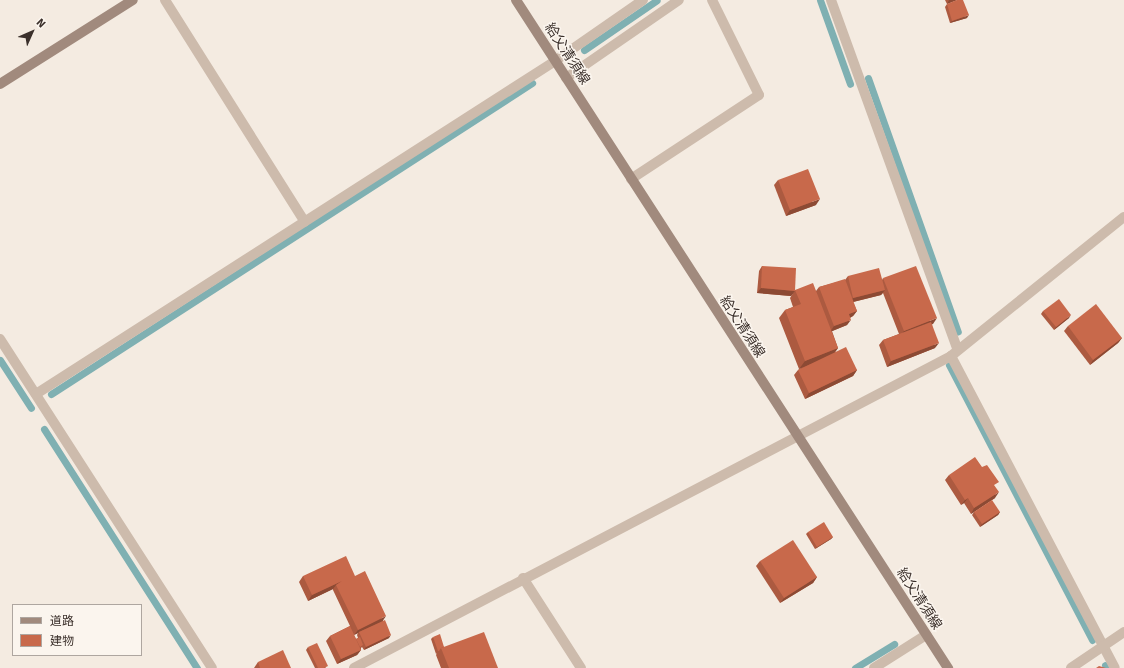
<!DOCTYPE html>
<html>
<head>
<meta charset="utf-8">
<style>
  body { margin:0 }
  #map { position:relative; width:1124px; height:668px; overflow:hidden; background:#f4ebe1; font-family:Signika,"Noto Sans JP",sans-serif }
  div>[style] { position:absolute }
  .stream>* { height:7px; margin:-3.5px; padding:0 3.5px; transform-origin:3.5px; border-radius:3.5px; background:#7fb0b2 }
  .lane>* { height:10px; margin:-5px; padding:0 5px; transform-origin:5px; border-radius:5px; background:#cdbbac }
  .street>* { height:10px; margin:-5px; padding:0 5px; transform-origin:5px; border-radius:5px; background:#cdbbac }
  .secondary>* { height:10px; margin:-5px; padding:0 5px; transform-origin:5px; border-radius:5px; background:#a18a7d }
  .wall>* { inset:0; background:#ac5a40 }
  .shaded-wall>* { inset:0; background:#8c4a34 }
  .building>* { inset:0; background:#c8694b }
  span { translate:-50% -50%; white-space:nowrap; text-align:center; line-height:1.15; -webkit-text-stroke:3px #fbf5ee; paint-order:stroke }
  .street-label { font-size:14px; color:#3b302b }
  .legend { position:absolute; left:12px; top:604px; width:130px; height:52px; box-sizing:border-box; background:#fbf5ee; border:1px solid #aea6a0; margin:0; padding:5px 7px; list-style:none; font-size:12px; color:#3b302b }
  .legend li { display:flex; align-items:center; gap:8px; height:20px }
  .legend b { width:20px; border:1px solid #aea6a0 }
  .north { position:absolute; left:12px; top:12px; width:40px; height:40px; -webkit-text-stroke:3px #fbf5ee; paint-order:stroke; rotate:45deg; font-size:11px; font-weight:700; line-height:16px; text-align:center; color:#3b302b }
  .north::after { content:''; display:block; margin:auto; width:14px; height:18px; background:#3b302b; clip-path:polygon(50% 0,100% 100%,50% 72%,0 100%) }
</style>
</head>
<body>
<div id="map">
  <div class="stream">
    <i style="left:820px;top:0;width:89px;rotate:70.3deg"></i>
    <i style="left:584px;top:50px;width:88px;rotate:-34.4deg"></i>
    <i style="left:868px;top:78px;width:269px;rotate:70.5deg"></i>
    <i style="left:0;top:360px;width:57px;rotate:57.1deg"></i>
    <i style="left:949px;top:365px;width:310px;rotate:62.5deg"></i>
    <i style="left:51px;top:394px;width:573px;rotate:-32.89deg"></i>
    <i style="left:44px;top:429px;width:284px;rotate:57.4deg"></i>
    <i style="left:1105px;top:665px;width:3px;rotate:72deg"></i>
    <i style="left:855px;top:668px;width:46px;rotate:-31.6deg"></i>
  </div>
  <div class="lane">
    <i style="left:165px;top:0;width:262px;rotate:57.8deg"></i>
    <i style="left:631px;top:179px;width:153px;rotate:-33.3deg"></i>
    <i style="left:759px;top:95px;width:106px;rotate:-116.3deg"></i>
  </div>
  <div class="street">
    <i style="left:831px;top:0;width:372px;rotate:70.1deg"></i>
    <i style="left:566px;top:78px;width:137px;rotate:-34.6deg"></i>
    <i style="left:0;top:339px;width:391px;rotate:57.2deg"></i>
    <i style="left:951px;top:356px;width:352px;rotate:62.3deg"></i>
    <i style="left:36px;top:394px;width:617px;rotate:-32.68deg"></i>
    <i style="left:555px;top:61px;width:107px;rotate:-34.7deg"></i>
    <i style="left:523px;top:578px;width:107px;rotate:57.2deg"></i>
    <i style="left:354px;top:668px;width:674px;rotate:-27.59deg"></i>
    <i style="left:951px;top:356px;width:222px;rotate:-38.8deg"></i>
    <i style="left:874px;top:668px;width:62px;rotate:-32.4deg"></i>
    <i style="left:1071px;top:668px;width:64px;rotate:-34.2deg"></i>
  </div>
  <div class="secondary">
    <i style="left:516px;top:0;width:796px;rotate:57.11deg"></i>
    <i style="left:0;top:84px;width:157px;rotate:-32.3deg"></i>
  </div>
  <div class="wall">
    <i style="clip-path:polygon(945px 0,957px 0,947px 4px)"></i>
    <i style="clip-path:polygon(947px 4px,967px 18px,950px 23px,945px 7px)"></i>
    <i style="clip-path:polygon(778px 180px,816px 205px,786px 216px,774px 185px)"></i>
    <i style="clip-path:polygon(762px 266px,795px 291px,791px 296px,757px 293px,759px 271px)"></i>
    <i style="clip-path:polygon(848px 276px,882px 280px,883px 278px,933px 324px,932px 324px,935px 348px,887px 367px,879px 345px,883px 340px,899px 334px,883px 293px,881px 295px,853px 302px,857px 311px,853px 316px,850px 318px,847px 325px,832px 331px,838px 348px,835px 352px,857px 370px,853px 376px,805px 399px,794px 375px,798px 370px,804px 366px,799px 369px,779px 318px,785px 310px,793px 307px,790px 298px,795px 290px,816px 291px,819px 287px,845px 280px)"></i>
    <i style="clip-path:polygon(1043px 311px,1069px 318px,1054px 330px,1041px 314px)"></i>
    <i style="clip-path:polygon(1068px 326px,1122px 338px,1118px 343px,1090px 365px,1064px 331px)"></i>
    <i style="clip-path:polygon(949px 475px,995px 487px,995px 498px,971px 514px,964px 503px,961px 505px,945px 480px)"></i>
    <i style="clip-path:polygon(974px 512px,1000px 512px,998px 515px,980px 527px,972px 515px)"></i>
    <i style="clip-path:polygon(808px 532px,833px 537px,831px 539px,815px 549px,806px 534px)"></i>
    <i style="clip-path:polygon(760px 561px,817px 577px,813px 583px,780px 603px,756px 566px)"></i>
    <i style="clip-path:polygon(evenodd,303px 576px,355px 576px,383px 621px,389px 638px,364px 650px,362px 647px,361px 648px,361px 650px,357px 655px,337px 664px,326px 641px,330px 636px,350px 626px,333px 590px,333px 589px,308px 601px,299px 582px,303px 576px,358px 633px,357px 635px,358px 638px,356px 639px,354px 635px,358px 633px)"></i>
    <i style="clip-path:polygon(433px 637px,444px 647px,498px 668px,441px 668px,436px 655px,437px 653px,436px 654px,431px 639px)"></i>
    <i style="clip-path:polygon(308px 647px,326px 668px,315px 668px,306px 650px)"></i>
    <i style="clip-path:polygon(258px 662px,291px 668px,254px 668px)"></i>
  </div>
  <div class="shaded-wall">
    <i style="clip-path:polygon(949px 0,957px 0,947px 4px)"></i>
    <i style="clip-path:polygon(969px 15px,967px 18px,950px 23px,952px 21px)"></i>
    <i style="clip-path:polygon(820px 199px,816px 205px,786px 216px,790px 210px)"></i>
    <i style="clip-path:polygon(761px 288px,795px 291px,791px 296px,757px 293px)"></i>
    <i style="clip-path:polygon(885px 290px,881px 295px,849px 303px,853px 298px)"></i>
    <i style="clip-path:polygon(857px 311px,853px 316px,845px 320px,849px 314px)"></i>
    <i style="clip-path:polygon(1071px 315px,1069px 318px,1054px 330px,1056px 327px)"></i>
    <i style="clip-path:polygon(937px 318px,933px 324px,900px 336px,904px 331px)"></i>
    <i style="clip-path:polygon(851px 320px,847px 325px,830px 332px,834px 326px)"></i>
    <i style="clip-path:polygon(1122px 338px,1118px 343px,1090px 365px,1093px 360px)"></i>
    <i style="clip-path:polygon(939px 343px,935px 348px,887px 367px,891px 361px)"></i>
    <i style="clip-path:polygon(838px 348px,833px 355px,799px 369px,805px 361px)"></i>
    <i style="clip-path:polygon(857px 370px,853px 376px,805px 399px,809px 393px)"></i>
    <i style="clip-path:polygon(999px 492px,995px 498px,971px 514px,974px 508px)"></i>
    <i style="clip-path:polygon(968px 498px,964px 503px,961px 505px,965px 500px)"></i>
    <i style="clip-path:polygon(1000px 512px,998px 515px,980px 527px,982px 524px)"></i>
    <i style="clip-path:polygon(833px 537px,831px 539px,815px 549px,817px 547px)"></i>
    <i style="clip-path:polygon(817px 577px,813px 583px,780px 603px,784px 598px)"></i>
    <i style="clip-path:polygon(342px 581px,336px 585px,333px 589px,308px 601px,312px 595px)"></i>
    <i style="clip-path:polygon(386px 616px,382px 622px,359px 632px,358px 633px,354px 635px,358px 630px)"></i>
    <i style="clip-path:polygon(391px 635px,389px 638px,364px 650px,366px 647px)"></i>
    <i style="clip-path:polygon(361px 650px,357px 655px,337px 664px,341px 659px)"></i>
  </div>
  <div class="building">
    <i style="clip-path:polygon(957px 0,963px 0,969px 15px,952px 21px,947px 4px)"></i>
    <i style="clip-path:polygon(808px 169px,820px 199px,790px 210px,778px 180px)"></i>
    <i style="clip-path:polygon(762px 266px,796px 268px,795px 291px,761px 288px)"></i>
    <i style="clip-path:polygon(916px 266px,937px 318px,904px 331px,883px 278px)"></i>
    <i style="clip-path:polygon(879px 268px,885px 290px,853px 298px,848px 276px)"></i>
    <i style="clip-path:polygon(845px 279px,857px 311px,849px 314px,851px 320px,834px 326px,819px 287px)"></i>
    <i style="clip-path:polygon(813px 283px,838px 348px,805px 361px,785px 310px,801px 304px,795px 290px)"></i>
    <i style="clip-path:polygon(1059px 299px,1071px 315px,1056px 327px,1043px 311px)"></i>
    <i style="clip-path:polygon(1096px 304px,1122px 338px,1093px 360px,1068px 326px)"></i>
    <i style="clip-path:polygon(931px 322px,939px 343px,891px 361px,883px 340px)"></i>
    <i style="clip-path:polygon(846px 347px,857px 370px,809px 393px,798px 370px)"></i>
    <i style="clip-path:polygon(975px 457px,982px 467px,987px 465px,999px 482px,994px 485px,999px 492px,974px 508px,968px 498px,965px 500px,949px 475px)"></i>
    <i style="clip-path:polygon(992px 500px,1000px 512px,982px 524px,974px 512px)"></i>
    <i style="clip-path:polygon(824px 522px,833px 537px,817px 547px,808px 532px)"></i>
    <i style="clip-path:polygon(793px 540px,817px 577px,784px 598px,760px 561px)"></i>
    <i style="clip-path:polygon(346px 556px,355px 576px,365px 571px,386px 616px,358px 630px,336px 585px,342px 581px,312px 595px,303px 576px)"></i>
    <i style="clip-path:polygon(385px 620px,391px 635px,366px 647px,359px 632px)"></i>
    <i style="clip-path:polygon(350px 626px,361px 650px,341px 659px,330px 636px)"></i>
    <i style="clip-path:polygon(484px 632px,498px 668px,449px 668px,441px 648px)"></i>
    <i style="clip-path:polygon(440px 634px,444px 647px,441px 648px,439px 651px,438px 651px,433px 637px)"></i>
    <i style="clip-path:polygon(360px 637px,363px 645px,360px 647px,356px 639px)"></i>
    <i style="clip-path:polygon(317px 643px,328px 666px,324px 668px,318px 668px,308px 647px)"></i>
    <i style="clip-path:polygon(283px 650px,291px 668px,260px 668px,258px 662px)"></i>
    <i style="clip-path:polygon(1099px 666px,1106px 668px,1096px 668px)"></i>
  </div>
  <div class="street-label">
    <span style="left:567px;top:54px;rotate:57deg">給父清須線</span>
    <span style="left:742px;top:327px;rotate:57deg">給父清須線</span>
    <span style="left:919px;top:599px;rotate:57deg">給父清須線</span>
  </div>
  <ul class="legend">
  <li><b style="height:5px;background:#a18a7d"></b>道路</li>
  <li><b style="height:11px;background:#c8694b"></b>建物</li>
  </ul>
  <div class="north">N</div>
</div>
</body>
</html>
